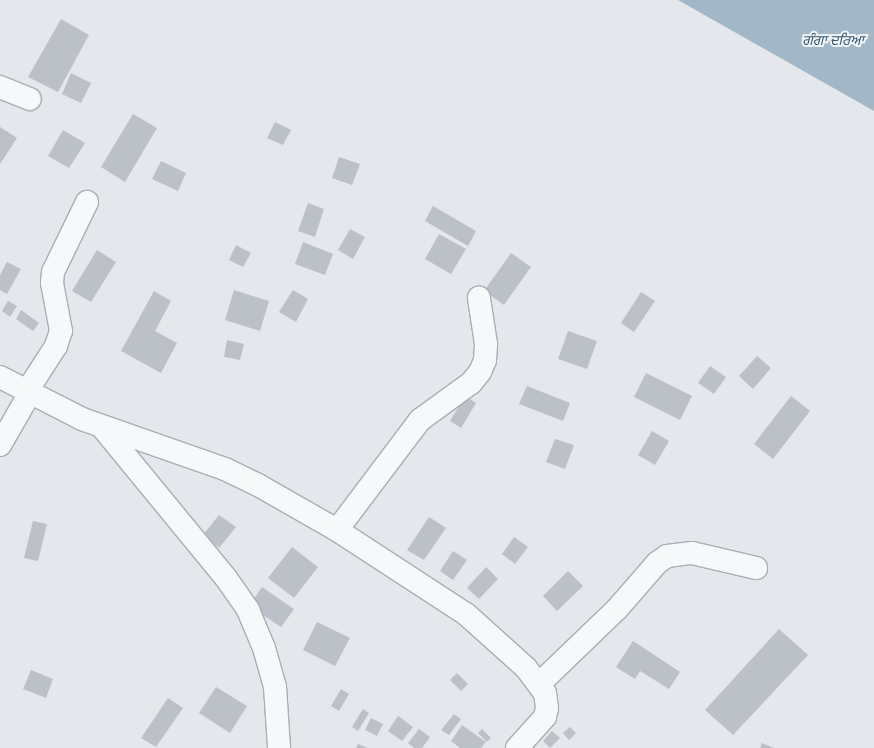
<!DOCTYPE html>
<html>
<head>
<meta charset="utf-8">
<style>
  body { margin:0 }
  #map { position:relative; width:874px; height:748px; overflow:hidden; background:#e4e7eb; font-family:"Fira Sans Condensed","Noto Sans Gurmukhi",sans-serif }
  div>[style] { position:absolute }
  .water>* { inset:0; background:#a2b8c8 }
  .building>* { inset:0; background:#bbc1c7 }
  .roads { filter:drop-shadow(1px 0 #a9aeb5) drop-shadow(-1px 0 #a9aeb5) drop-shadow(0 1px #a9aeb5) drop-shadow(0 -1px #a9aeb5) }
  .street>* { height:22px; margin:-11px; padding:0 11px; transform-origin:11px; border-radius:11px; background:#f6f8f9 }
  span { translate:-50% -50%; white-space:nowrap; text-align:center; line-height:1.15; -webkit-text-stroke:4px #f3f6f8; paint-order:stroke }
  .water-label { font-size:14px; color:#395873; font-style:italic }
</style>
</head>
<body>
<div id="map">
  <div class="water">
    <i style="clip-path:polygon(678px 0,874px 0,874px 111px)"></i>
  </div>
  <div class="building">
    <i style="clip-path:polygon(61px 19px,89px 35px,58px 92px,28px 77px)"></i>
    <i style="clip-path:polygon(71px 73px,91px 83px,81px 103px,62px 94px)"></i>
    <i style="clip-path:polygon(133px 114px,157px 128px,125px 182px,101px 167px)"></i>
    <i style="clip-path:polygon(275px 122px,291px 130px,283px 145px,267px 138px)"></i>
    <i style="clip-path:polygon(0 127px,17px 138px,0 164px)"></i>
    <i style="clip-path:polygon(63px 130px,85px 143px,69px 168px,48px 156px)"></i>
    <i style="clip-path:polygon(339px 157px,360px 164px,352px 185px,332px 178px)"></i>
    <i style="clip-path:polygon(161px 161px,186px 173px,178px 191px,152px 179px)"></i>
    <i style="clip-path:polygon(308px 203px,324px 209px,315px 237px,298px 231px)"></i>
    <i style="clip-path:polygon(433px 206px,476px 231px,468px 246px,425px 221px)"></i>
    <i style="clip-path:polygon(350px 229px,365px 237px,353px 259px,338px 250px)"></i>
    <i style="clip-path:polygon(439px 234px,466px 249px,451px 274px,425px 259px)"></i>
    <i style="clip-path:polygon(303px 242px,333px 254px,325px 275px,295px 264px)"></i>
    <i style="clip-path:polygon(236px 245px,251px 253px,243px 267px,229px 260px)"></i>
    <i style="clip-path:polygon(97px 250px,116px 262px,91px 302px,72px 291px)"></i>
    <i style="clip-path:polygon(511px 253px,531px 267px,504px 305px,484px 291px)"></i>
    <i style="clip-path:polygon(7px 262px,21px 269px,7px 294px,0 290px,0 275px)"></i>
    <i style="clip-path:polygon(234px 290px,269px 301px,260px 331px,225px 320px)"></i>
    <i style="clip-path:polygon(293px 290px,308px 299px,296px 322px,279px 312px)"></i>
    <i style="clip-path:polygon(154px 291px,171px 301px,155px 331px,177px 343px,161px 373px,121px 351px)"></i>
    <i style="clip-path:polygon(641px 292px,655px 301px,634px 332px,621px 323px)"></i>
    <i style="clip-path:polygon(8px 301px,17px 306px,10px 317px,2px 311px)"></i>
    <i style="clip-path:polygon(21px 310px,39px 323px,33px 331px,16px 319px)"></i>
    <i style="clip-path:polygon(568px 331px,597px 341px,587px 369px,558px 359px)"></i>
    <i style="clip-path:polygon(227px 340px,244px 344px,240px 360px,224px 357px)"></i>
    <i style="clip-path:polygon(757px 356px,771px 368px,753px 389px,739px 376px)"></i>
    <i style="clip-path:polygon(710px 366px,726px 377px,714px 394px,698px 383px)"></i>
    <i style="clip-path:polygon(646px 373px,692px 396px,680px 420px,634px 397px)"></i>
    <i style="clip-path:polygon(527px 386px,570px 403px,563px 421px,519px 404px)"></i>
    <i style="clip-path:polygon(465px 396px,476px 403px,461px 428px,450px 421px)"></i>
    <i style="clip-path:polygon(791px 396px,810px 411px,773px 459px,754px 444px)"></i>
    <i style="clip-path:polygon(652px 431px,669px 441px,655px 465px,638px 455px)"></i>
    <i style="clip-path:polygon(555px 439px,574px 445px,565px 469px,546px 462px)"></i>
    <i style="clip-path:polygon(219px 515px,236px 527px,219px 548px,203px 535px)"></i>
    <i style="clip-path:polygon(429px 517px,446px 528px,424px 560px,407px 550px)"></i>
    <i style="clip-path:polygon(33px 521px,47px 524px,38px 561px,24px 558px)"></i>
    <i style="clip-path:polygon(514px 537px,528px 547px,515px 564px,502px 554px)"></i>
    <i style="clip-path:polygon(292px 547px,318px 567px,294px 598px,268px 578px)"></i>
    <i style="clip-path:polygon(453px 551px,467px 560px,453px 580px,440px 571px)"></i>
    <i style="clip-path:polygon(486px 567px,498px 579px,479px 599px,467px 588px)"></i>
    <i style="clip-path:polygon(568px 571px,583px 586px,557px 611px,543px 596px)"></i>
    <i style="clip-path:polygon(262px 587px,294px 609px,281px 627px,249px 606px)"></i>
    <i style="clip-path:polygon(317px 622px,350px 638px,335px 666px,303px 650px)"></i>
    <i style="clip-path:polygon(779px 629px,808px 655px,733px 735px,705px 710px)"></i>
    <i style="clip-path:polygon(633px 641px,680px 672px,669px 689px,640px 671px,635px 679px,616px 667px)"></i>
    <i style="clip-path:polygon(31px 670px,53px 679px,46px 698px,23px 689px)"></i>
    <i style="clip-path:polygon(457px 673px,468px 684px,461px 691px,450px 680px)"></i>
    <i style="clip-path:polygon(216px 687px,247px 706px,230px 733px,199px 713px)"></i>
    <i style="clip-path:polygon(341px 689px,349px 694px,339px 711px,331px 706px)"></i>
    <i style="clip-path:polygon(168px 698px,183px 708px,156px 747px,141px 738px)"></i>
    <i style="clip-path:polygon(363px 709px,369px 713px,358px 731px,352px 727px)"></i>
    <i style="clip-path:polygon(454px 714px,461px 719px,449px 735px,441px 730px)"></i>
    <i style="clip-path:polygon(398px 716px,413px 727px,402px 741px,388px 731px)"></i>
    <i style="clip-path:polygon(371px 718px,383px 724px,377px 736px,365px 730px)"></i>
    <i style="clip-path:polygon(462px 725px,486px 742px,481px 748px,460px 748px,451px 741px)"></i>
    <i style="clip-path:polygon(570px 727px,576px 733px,569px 740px,563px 733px)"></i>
    <i style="clip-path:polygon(419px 729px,430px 737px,422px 748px,414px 748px,408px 743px)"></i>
    <i style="clip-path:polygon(482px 729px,491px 738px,487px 742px,478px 733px)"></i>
    <i style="clip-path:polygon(552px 731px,560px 738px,550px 748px,543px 741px)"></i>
    <i style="clip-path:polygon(762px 743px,774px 748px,760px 748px)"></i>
    <i style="clip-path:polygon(358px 744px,368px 748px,356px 748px)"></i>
  </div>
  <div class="roads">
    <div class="street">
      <i style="left:0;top:87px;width:32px;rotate:22deg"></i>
      <i style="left:0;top:377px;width:92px;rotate:27.1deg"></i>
      <i style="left:82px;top:419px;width:151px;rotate:19.3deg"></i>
      <i style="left:225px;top:469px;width:37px;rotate:26deg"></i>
      <i style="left:258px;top:485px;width:91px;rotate:29.7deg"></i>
      <i style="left:337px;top:530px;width:154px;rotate:33.1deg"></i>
      <i style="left:466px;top:614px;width:81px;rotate:42deg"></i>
      <i style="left:526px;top:668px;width:31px;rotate:53deg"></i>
      <i style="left:545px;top:693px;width:15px;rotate:82deg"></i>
      <i style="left:547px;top:708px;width:9px;rotate:103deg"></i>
      <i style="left:545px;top:717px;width:42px;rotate:132.1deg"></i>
      <i style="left:27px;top:391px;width:54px;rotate:-57.2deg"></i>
      <i style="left:56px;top:346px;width:16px;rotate:-72deg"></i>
      <i style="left:61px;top:331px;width:49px;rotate:-100.6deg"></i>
      <i style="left:52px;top:283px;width:11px;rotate:-85deg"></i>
      <i style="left:53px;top:272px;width:78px;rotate:-64.1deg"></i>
      <i style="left:102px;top:427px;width:195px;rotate:50.6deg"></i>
      <i style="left:226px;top:578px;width:39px;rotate:55deg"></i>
      <i style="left:248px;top:610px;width:41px;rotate:67.2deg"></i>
      <i style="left:264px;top:648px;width:41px;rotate:74.2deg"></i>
      <i style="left:275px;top:687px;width:61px;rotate:86.2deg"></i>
      <i style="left:0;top:445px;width:60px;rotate:-60deg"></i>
      <i style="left:337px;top:530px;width:138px;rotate:-53deg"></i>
      <i style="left:420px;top:420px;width:63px;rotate:-36deg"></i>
      <i style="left:471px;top:383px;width:14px;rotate:-51deg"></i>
      <i style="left:480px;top:372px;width:13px;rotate:-67deg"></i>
      <i style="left:485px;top:360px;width:16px;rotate:-86deg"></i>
      <i style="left:486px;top:344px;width:47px;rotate:-98.7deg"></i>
      <i style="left:539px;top:684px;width:108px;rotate:-43.9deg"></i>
      <i style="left:617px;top:609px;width:61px;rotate:-49deg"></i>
      <i style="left:657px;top:563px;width:12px;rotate:-35deg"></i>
      <i style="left:667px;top:556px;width:25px;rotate:-7deg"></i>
      <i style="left:692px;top:553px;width:66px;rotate:13.2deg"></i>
    </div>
  </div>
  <div class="water-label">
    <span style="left:833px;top:41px">ਗੰਗਾ ਦਰਿਆ</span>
  </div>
</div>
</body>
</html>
